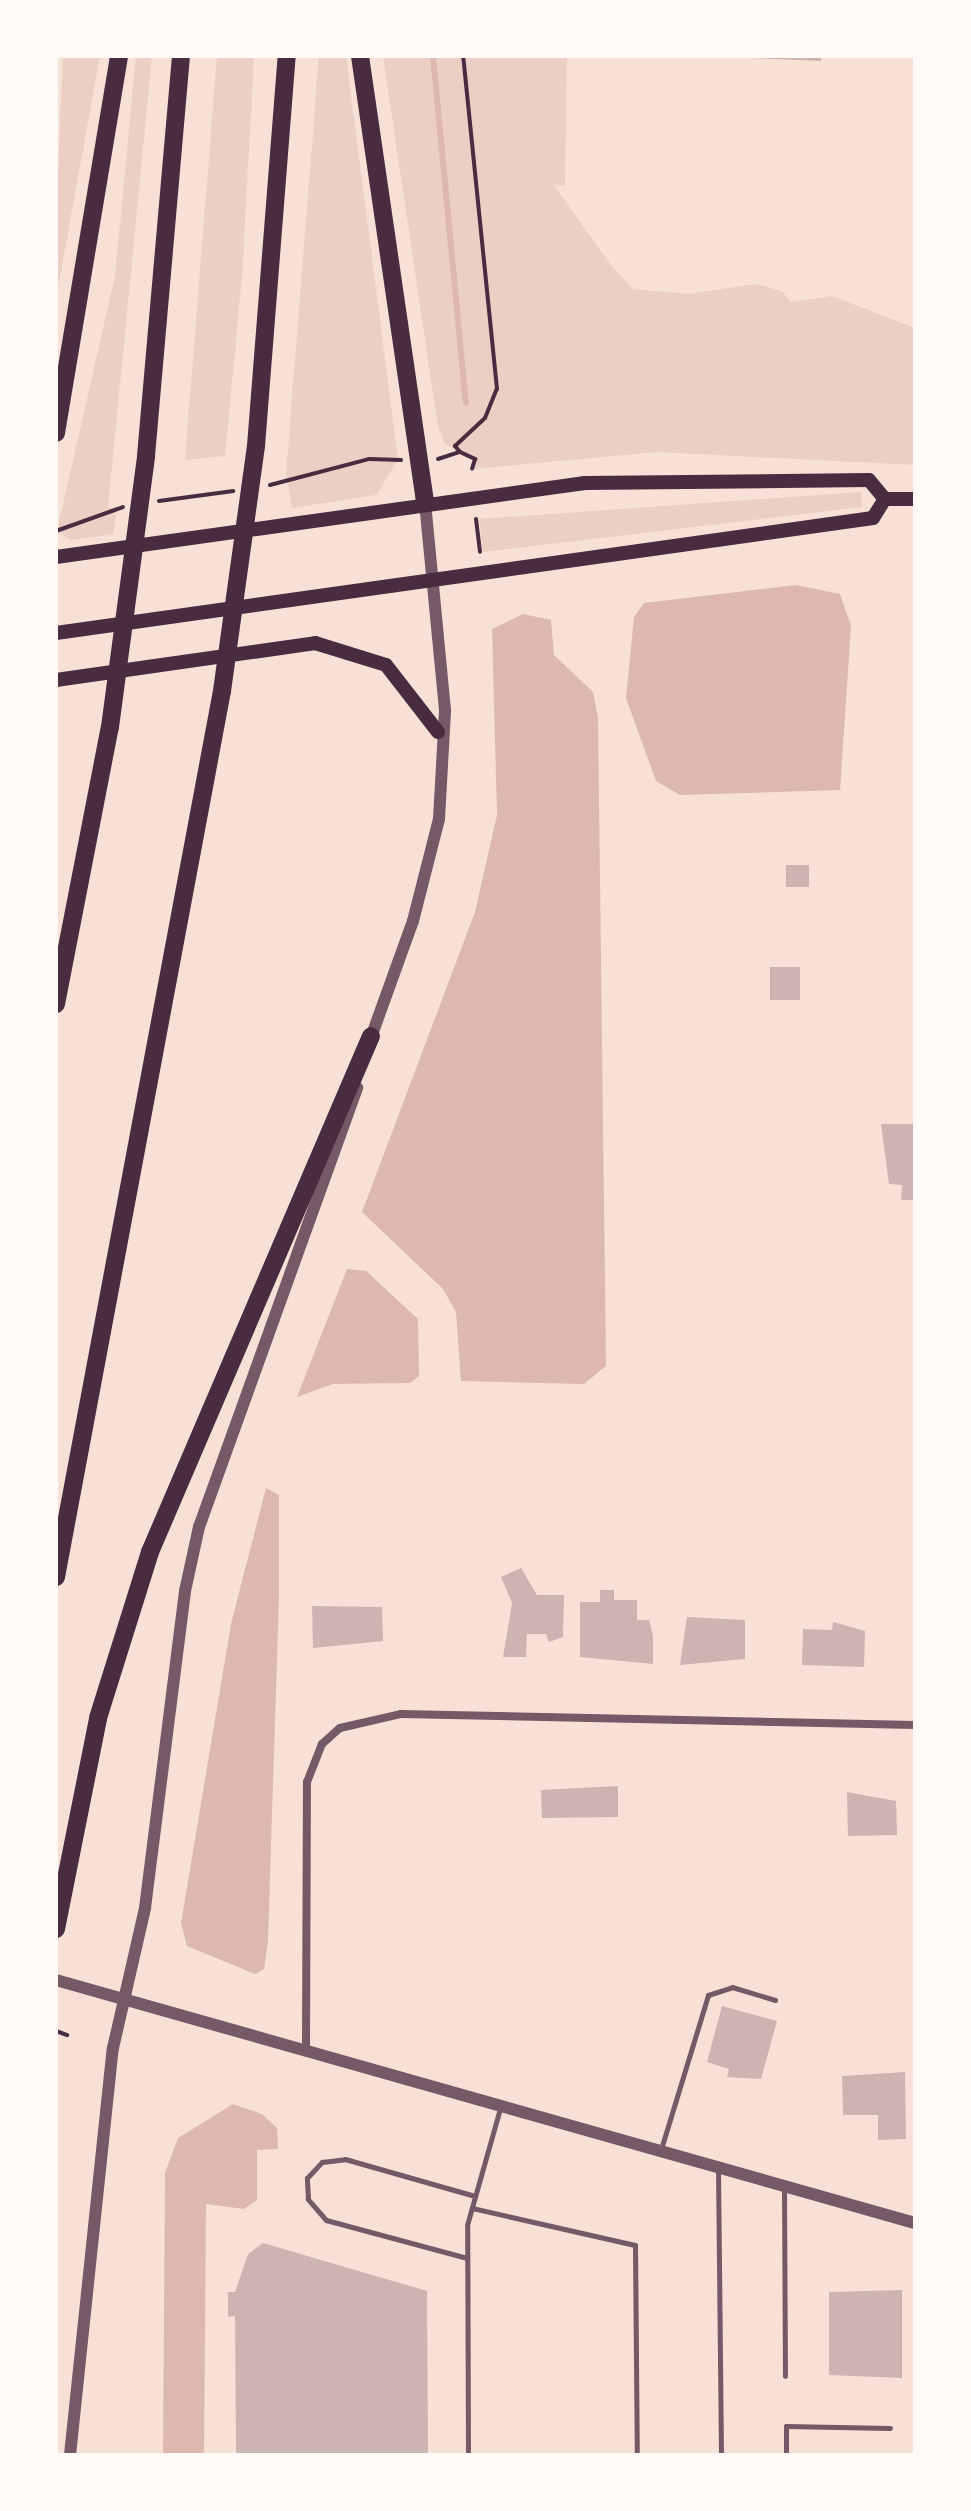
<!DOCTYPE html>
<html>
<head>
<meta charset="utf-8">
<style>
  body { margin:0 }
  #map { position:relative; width:971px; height:2511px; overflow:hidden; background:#f7e1d7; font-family:"Roboto Serif",serif }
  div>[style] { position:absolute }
  .green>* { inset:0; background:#ebcfc5 }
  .water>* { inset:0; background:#dcb8b0 }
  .stream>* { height:6px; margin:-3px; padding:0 3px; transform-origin:3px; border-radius:3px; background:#dcb8b0 }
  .building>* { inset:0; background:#ccb4b1 }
  .path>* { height:4px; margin:-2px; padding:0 2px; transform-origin:2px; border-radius:2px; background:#4a2c40 }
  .service>* { height:5px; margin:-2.5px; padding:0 2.5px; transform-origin:2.5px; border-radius:2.5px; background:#755966 }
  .minor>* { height:8px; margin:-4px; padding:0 4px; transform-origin:4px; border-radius:4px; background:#755966 }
  .tertiary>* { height:12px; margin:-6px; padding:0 6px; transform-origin:6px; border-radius:6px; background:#755966 }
  .secondary>* { height:14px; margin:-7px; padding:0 7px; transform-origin:7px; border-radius:7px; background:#4a2c40 }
  .motorway>* { height:18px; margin:-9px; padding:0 9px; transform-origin:9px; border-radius:9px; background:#4a2c40 }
  span { translate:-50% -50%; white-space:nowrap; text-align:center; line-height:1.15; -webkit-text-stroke:8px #fffaf5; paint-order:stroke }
  .frame { position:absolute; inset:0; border:58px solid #fffaf5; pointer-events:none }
</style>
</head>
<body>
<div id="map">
  <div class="green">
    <i style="clip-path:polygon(63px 56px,100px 56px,56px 299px,56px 217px)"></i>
    <i style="clip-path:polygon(136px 56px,152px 56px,108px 508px,117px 507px,113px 534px,71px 540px,57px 531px,115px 276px)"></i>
    <i style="clip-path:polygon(217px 56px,254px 56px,242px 276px,225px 456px,185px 460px)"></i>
    <i style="clip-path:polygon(319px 56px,346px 56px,398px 460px,376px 495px,292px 508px,286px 474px)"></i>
    <i style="clip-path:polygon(383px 56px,567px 56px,565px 186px,553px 184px,611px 265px,633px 289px,688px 294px,756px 284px,782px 291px,791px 302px,832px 296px,915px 328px,915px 465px,657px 452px,472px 469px,475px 459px,445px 444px,438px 427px)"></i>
    <i style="clip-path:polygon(861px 492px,862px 507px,483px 552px,479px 519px)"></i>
  </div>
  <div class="water">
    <i style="clip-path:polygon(796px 585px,840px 594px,851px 626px,840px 790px,680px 795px,656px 781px,626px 698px,634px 617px,644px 603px)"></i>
    <i style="clip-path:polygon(523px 614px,551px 620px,554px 655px,593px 692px,598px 718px,606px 1366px,584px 1384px,461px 1381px,456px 1312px,443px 1289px,362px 1212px,475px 912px,497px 815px,492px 629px)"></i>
    <i style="clip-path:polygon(347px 1269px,366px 1271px,418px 1319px,419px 1376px,410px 1383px,333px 1384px,297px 1397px)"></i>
    <i style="clip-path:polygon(266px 1488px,279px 1495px,279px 1595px,268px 1941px,264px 1969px,255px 1974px,187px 1946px,181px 1923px,231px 1624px)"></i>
    <i style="clip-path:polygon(233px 2104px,262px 2114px,277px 2128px,278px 2149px,257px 2150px,257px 2200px,244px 2209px,206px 2204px,204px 2455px,163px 2455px,165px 2173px,178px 2138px)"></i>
  </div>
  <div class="stream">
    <i style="left:433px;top:56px;width:348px;rotate:84.6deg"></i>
  </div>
  <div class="building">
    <i style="clip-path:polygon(705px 56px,821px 56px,821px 61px)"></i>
    <i style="clip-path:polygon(786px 865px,809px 865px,809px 887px,786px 887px)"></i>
    <i style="clip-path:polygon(770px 967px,800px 967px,800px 1000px,770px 1000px)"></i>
    <i style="clip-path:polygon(881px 1124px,915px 1124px,915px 1200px,901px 1200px,902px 1185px,889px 1184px)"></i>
    <i style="clip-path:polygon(521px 1568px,537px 1595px,564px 1595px,563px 1637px,549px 1642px,546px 1634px,527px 1634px,526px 1657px,503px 1657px,512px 1603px,501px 1577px)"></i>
    <i style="clip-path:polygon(600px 1590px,614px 1590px,614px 1600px,637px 1600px,637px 1620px,649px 1620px,653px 1636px,653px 1664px,580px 1657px,580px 1602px,600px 1602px)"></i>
    <i style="clip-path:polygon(312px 1606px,382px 1607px,383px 1641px,313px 1648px)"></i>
    <i style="clip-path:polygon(687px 1617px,745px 1620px,745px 1659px,680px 1665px)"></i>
    <i style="clip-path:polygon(833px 1622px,865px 1631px,864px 1667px,802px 1665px,803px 1629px,832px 1630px)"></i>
    <i style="clip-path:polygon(618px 1786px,618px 1817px,542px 1818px,541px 1790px)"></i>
    <i style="clip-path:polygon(847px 1792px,896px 1801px,897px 1835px,848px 1836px)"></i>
    <i style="clip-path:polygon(722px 2006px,777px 2021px,761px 2079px,727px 2077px,729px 2069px,707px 2062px)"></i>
    <i style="clip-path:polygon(905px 2072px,906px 2139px,878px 2140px,878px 2115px,843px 2115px,842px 2076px)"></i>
    <i style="clip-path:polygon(263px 2243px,427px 2291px,428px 2455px,236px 2455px,235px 2316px,228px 2317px,228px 2292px,235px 2292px,248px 2254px)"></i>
    <i style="clip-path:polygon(902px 2290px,902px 2378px,829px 2375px,829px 2292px)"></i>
  </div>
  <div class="path">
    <i style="left:460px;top:452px;width:8px;rotate:-130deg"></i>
    <i style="left:455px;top:446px;width:41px;rotate:-43deg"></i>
    <i style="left:485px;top:418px;width:31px;rotate:-68deg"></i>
    <i style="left:497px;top:389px;width:335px;rotate:-95.8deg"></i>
    <i style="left:438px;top:459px;width:23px;rotate:-18deg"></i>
    <i style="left:460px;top:452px;width:17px;rotate:25deg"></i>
    <i style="left:475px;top:459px;width:10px;rotate:107deg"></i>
    <i style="left:270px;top:485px;width:102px;rotate:-14.7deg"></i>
    <i style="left:369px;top:459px;width:32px;rotate:2deg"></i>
    <i style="left:159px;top:501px;width:75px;rotate:-7.7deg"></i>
    <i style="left:476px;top:519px;width:33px;rotate:83deg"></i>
    <i style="left:56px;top:531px;width:71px;rotate:-19.7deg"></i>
    <i style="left:56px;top:2031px;width:12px;rotate:20deg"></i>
  </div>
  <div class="service">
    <i style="left:661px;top:2149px;width:161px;rotate:-73deg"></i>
    <i style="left:708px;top:1995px;width:25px;rotate:-18deg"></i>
    <i style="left:732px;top:1987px;width:45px;rotate:16.8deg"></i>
    <i style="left:718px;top:2168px;width:287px;rotate:89.4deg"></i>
    <i style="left:784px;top:2189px;width:187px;rotate:89.7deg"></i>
    <i style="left:472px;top:2208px;width:167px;rotate:12.8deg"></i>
    <i style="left:635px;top:2245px;width:210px;rotate:89.5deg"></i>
    <i style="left:467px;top:2258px;width:146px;rotate:-164.9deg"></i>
    <i style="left:326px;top:2220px;width:28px;rotate:-131deg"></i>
    <i style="left:308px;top:2199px;width:21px;rotate:-93deg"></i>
    <i style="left:307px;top:2178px;width:22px;rotate:-47deg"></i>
    <i style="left:322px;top:2162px;width:23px;rotate:-7deg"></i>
    <i style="left:345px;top:2159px;width:135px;rotate:15.9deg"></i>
    <i style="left:468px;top:2455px;width:230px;rotate:-90.2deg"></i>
    <i style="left:467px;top:2225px;width:122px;rotate:-74.2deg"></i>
    <i style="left:786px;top:2455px;width:29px;rotate:-90deg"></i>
    <i style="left:786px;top:2426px;width:104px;rotate:1.1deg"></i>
  </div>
  <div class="minor">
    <i style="left:306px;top:2048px;width:266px;rotate:-89.8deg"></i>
    <i style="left:307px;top:1782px;width:41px;rotate:-68.5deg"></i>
    <i style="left:322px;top:1744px;width:24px;rotate:-42deg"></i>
    <i style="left:340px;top:1728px;width:63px;rotate:-12.9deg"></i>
    <i style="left:401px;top:1714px;width:514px;rotate:1.23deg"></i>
  </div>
  <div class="tertiary">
    <i style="left:369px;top:1043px;width:130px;rotate:-70.2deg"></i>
    <i style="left:413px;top:921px;width:105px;rotate:-75.7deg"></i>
    <i style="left:439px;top:819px;width:109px;rotate:-86.8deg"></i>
    <i style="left:445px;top:710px;width:208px;rotate:-95.5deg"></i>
    <i style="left:56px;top:1980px;width:893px;rotate:15.8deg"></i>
    <i style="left:70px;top:2455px;width:409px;rotate:-84deg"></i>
    <i style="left:113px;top:2048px;width:144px;rotate:-77.1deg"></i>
    <i style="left:145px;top:1908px;width:320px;rotate:-82.8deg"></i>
    <i style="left:185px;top:1591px;width:66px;rotate:-77.7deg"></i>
    <i style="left:199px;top:1527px;width:467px;rotate:-70.2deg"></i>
  </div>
  <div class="secondary">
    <i style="left:56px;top:557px;width:534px;rotate:-7.96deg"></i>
    <i style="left:585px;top:483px;width:284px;rotate:-0.6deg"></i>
    <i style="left:869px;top:480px;width:25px;rotate:50deg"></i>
    <i style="left:885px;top:499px;width:30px"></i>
    <i style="left:56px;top:633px;width:825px;rotate:-8.01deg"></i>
    <i style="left:873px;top:518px;width:22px;rotate:-58deg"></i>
    <i style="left:56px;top:680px;width:262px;rotate:-8.1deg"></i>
    <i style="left:315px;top:643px;width:74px;rotate:17.2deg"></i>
    <i style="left:386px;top:665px;width:85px;rotate:52.2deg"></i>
  </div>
  <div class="motorway">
    <i style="left:360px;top:56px;width:452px;rotate:81.7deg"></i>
    <i style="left:56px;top:433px;width:382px;rotate:-80.5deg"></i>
    <i style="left:56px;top:1004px;width:282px;rotate:-79deg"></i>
    <i style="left:110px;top:727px;width:273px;rotate:-82.4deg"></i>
    <i style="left:146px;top:456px;width:402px;rotate:-85deg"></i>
    <i style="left:56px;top:1577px;width:901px;rotate:-79.39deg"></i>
    <i style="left:222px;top:691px;width:247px;rotate:-82.1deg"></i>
    <i style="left:256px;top:446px;width:391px;rotate:-85.5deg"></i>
    <i style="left:56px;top:1929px;width:215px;rotate:-78.7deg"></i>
    <i style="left:98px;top:1718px;width:174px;rotate:-72.6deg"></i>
    <i style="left:150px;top:1552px;width:561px;rotate:-66.81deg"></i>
  </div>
  <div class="frame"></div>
</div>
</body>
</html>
